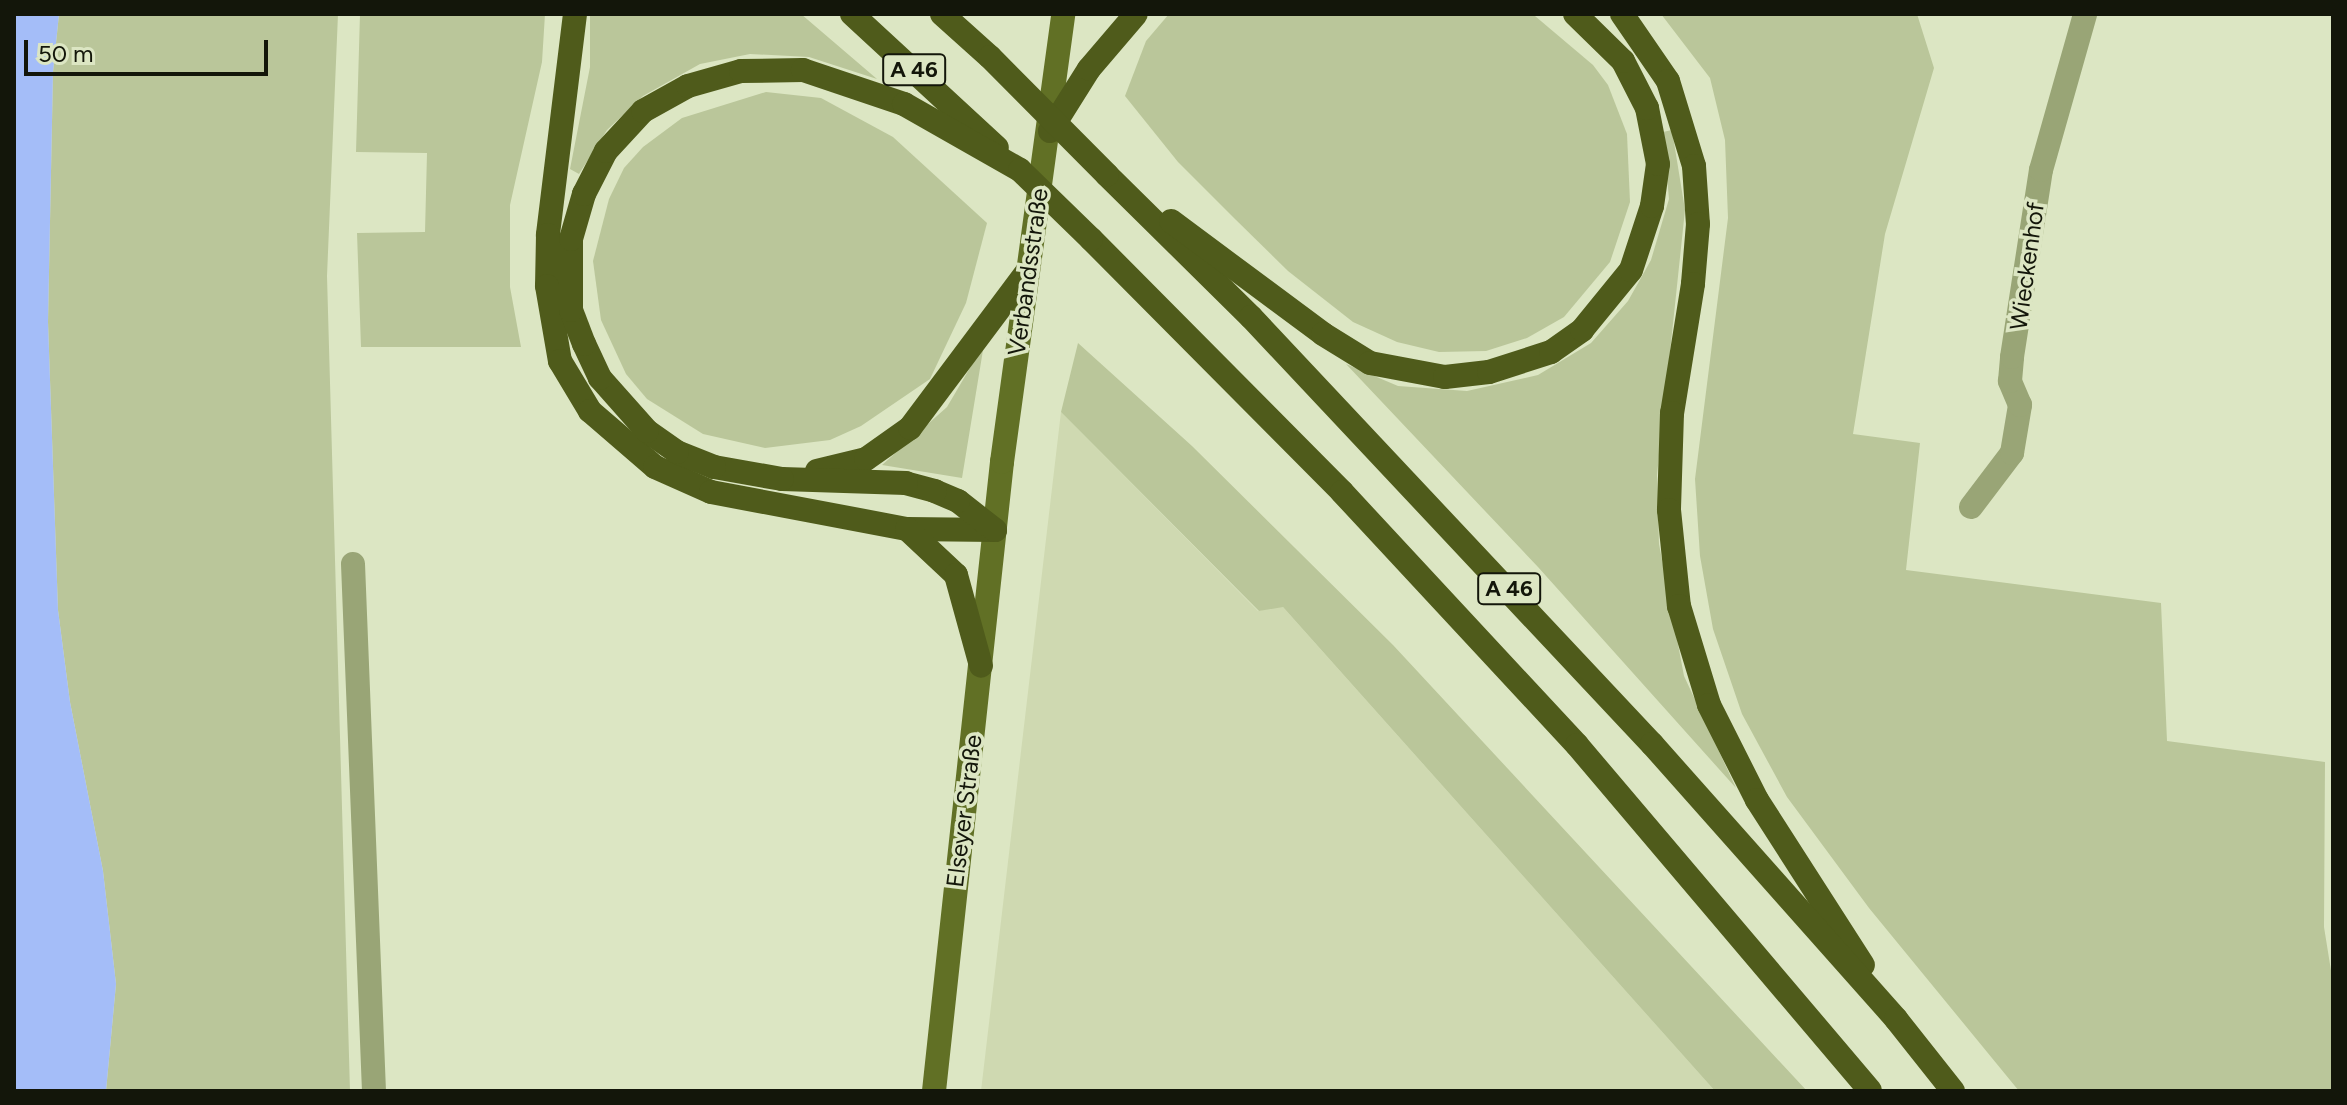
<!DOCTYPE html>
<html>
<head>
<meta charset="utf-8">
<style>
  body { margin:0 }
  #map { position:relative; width:2347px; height:1105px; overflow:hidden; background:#dce6c3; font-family:Figtree,sans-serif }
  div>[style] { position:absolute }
  .built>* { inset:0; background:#cfd9b1 }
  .green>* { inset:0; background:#bac69a }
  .water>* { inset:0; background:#a4bdf8 }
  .minor>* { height:24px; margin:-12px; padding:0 12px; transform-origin:12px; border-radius:12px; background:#99a576 }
  .major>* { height:24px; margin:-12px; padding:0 12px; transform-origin:12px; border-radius:12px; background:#617025 }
  .highway>* { height:24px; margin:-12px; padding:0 12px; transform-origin:12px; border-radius:12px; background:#4f5b1b }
  .highway-bridge>* { height:24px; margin:-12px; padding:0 12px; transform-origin:12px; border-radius:12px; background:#4f5b1b }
  span { translate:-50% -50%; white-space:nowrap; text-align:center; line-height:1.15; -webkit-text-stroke:7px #dce6c3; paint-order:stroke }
  .shield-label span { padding:2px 6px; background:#dce6c3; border:2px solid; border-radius:6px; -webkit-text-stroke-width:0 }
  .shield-label { font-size:22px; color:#13160a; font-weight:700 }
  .street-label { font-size:24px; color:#13160a }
  .frame { position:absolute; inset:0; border:16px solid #13160a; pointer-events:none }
  .scale { position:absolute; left:24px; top:40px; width:244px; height:36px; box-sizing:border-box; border:4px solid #13160a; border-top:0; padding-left:10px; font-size:24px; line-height:28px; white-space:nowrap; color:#13160a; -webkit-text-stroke:6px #dce6c3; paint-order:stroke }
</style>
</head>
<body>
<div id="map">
  <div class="built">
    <i style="clip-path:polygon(1061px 412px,1258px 611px,1282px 606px,1715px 1091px,981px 1091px)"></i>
  </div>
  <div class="green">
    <i style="clip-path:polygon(59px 14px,338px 14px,327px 276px,350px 1091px,106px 1091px,116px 984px,103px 871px,70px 702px,58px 610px,48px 322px,53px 72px)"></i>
    <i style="clip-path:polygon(360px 14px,545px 14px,542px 62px,510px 205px,510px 287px,521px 347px,361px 347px,357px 233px,425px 232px,427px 153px,356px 152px)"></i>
    <i style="clip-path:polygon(590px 14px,801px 14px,877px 79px,809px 57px,750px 54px,700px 64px,643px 96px,607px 130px,579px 174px,570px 169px,590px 67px)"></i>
    <i style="clip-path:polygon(1169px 14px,1535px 16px,1593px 65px,1608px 85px,1627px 134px,1630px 202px,1610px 262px,1564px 317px,1527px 338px,1486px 351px,1439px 352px,1397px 342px,1353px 322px,1288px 271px,1234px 218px,1178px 162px,1125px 96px,1146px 41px)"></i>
    <i style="clip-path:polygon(1661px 14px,1917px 14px,1934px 68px,1885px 234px,1853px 434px,1920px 443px,1906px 570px,2161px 603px,2167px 741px,2325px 762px,2324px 927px,2333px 983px,2333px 1091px,2019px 1091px,1869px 908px,1787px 797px,1742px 714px,1713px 629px,1700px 556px,1695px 479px,1728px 218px,1725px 140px,1710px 78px)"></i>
    <i style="clip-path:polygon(766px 92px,821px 98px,893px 137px,987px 223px,966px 303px,930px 379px,861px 426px,830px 440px,765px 448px,703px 434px,647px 399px,626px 374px,601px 320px,593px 261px,609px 199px,624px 168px,643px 147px,682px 118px)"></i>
    <i style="clip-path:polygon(1672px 130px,1685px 210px,1657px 475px,1659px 544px,1684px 676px,1736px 788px,1538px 567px,1346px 364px,1398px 386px,1467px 391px,1538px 375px,1591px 343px,1628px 301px,1651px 260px,1669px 199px,1663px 132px)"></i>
    <i style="clip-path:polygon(1078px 343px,1192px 446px,1393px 645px,1807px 1091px,1715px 1091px,1283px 607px,1259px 611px,1061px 412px)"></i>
    <i style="clip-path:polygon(984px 344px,962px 478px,882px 465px,947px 407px)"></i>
  </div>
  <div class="water">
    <i style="clip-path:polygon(14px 14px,59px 14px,53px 72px,48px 322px,58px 610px,70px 702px,103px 871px,116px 984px,106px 1091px,14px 1091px)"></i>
  </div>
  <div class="minor">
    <i style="left:1971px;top:507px;width:68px;rotate:-52.8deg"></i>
    <i style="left:2012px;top:453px;width:49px;rotate:-80.5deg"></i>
    <i style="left:2020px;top:405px;width:26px;rotate:-113deg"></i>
    <i style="left:2010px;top:381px;width:24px;rotate:-85deg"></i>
    <i style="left:2012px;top:357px;width:189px;rotate:-81.2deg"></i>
    <i style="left:2041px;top:170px;width:162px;rotate:-74.2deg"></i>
    <i style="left:353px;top:564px;width:527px;rotate:87.72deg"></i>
  </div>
  <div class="major">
    <i style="left:934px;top:1091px;width:633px;rotate:-83.83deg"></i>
    <i style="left:1002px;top:462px;width:452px;rotate:-82.2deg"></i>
  </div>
  <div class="highway">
    <i style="left:575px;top:14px;width:223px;rotate:97deg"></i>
    <i style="left:548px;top:235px;width:51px;rotate:91.1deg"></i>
    <i style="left:547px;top:286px;width:76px;rotate:80.2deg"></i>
    <i style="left:560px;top:361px;width:58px;rotate:59deg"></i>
    <i style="left:590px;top:411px;width:86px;rotate:40.7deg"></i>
    <i style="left:655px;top:467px;width:61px;rotate:24.1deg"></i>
    <i style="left:711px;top:492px;width:199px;rotate:10.7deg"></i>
    <i style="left:907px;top:529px;width:88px;rotate:0.7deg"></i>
    <i style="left:852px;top:14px;width:197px;rotate:42.7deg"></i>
    <i style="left:942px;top:14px;width:64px;rotate:41.9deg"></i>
    <i style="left:1622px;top:14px;width:81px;rotate:55.5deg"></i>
    <i style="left:1668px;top:81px;width:89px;rotate:73deg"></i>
    <i style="left:1694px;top:166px;width:58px;rotate:86.1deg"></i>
    <i style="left:1698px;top:224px;width:60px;rotate:94.8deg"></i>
    <i style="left:1693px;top:284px;width:131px;rotate:99.2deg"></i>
    <i style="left:1672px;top:413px;width:97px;rotate:91.8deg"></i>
    <i style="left:1669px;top:510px;width:97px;rotate:84.1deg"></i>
    <i style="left:1679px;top:606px;width:103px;rotate:73.1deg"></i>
    <i style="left:1709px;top:705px;width:106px;rotate:63.2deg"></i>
    <i style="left:1757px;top:800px;width:196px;rotate:57.3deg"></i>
    <i style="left:1050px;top:131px;width:73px;rotate:-57.8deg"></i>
    <i style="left:1089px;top:69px;width:72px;rotate:-49.5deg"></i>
    <i style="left:1107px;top:175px;width:202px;rotate:44.6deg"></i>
    <i style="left:1251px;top:317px;width:586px;rotate:46.8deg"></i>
    <i style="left:1652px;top:744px;width:368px;rotate:48.4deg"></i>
    <i style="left:1896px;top:1019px;width:92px;rotate:51.6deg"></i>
    <i style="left:1171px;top:221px;width:189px;rotate:36.6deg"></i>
    <i style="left:1323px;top:334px;width:55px;rotate:31.7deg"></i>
    <i style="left:1370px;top:363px;width:76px;rotate:10.6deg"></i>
    <i style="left:1445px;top:377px;width:44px;rotate:-6.5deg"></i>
    <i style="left:1489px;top:372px;width:65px;rotate:-17.9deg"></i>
    <i style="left:1551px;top:352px;width:38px;rotate:-35deg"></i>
    <i style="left:1582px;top:330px;width:77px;rotate:-50.8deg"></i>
    <i style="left:1631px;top:270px;width:67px;rotate:-71.8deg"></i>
    <i style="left:1652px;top:206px;width:42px;rotate:-81.9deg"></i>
    <i style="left:1658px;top:164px;width:57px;rotate:-101.1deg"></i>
    <i style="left:1647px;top:108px;width:53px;rotate:-117.1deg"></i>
    <i style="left:1623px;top:61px;width:67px;rotate:-135.6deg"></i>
    <i style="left:1091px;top:239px;width:356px;rotate:45.2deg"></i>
    <i style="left:1342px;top:492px;width:345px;rotate:47.1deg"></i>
    <i style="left:1577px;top:745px;width:453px;rotate:49.7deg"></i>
    <i style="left:817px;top:471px;width:50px;rotate:-13.8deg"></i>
    <i style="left:866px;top:459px;width:54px;rotate:-35.2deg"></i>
    <i style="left:910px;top:428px;width:194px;rotate:-53.2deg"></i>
    <i style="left:907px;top:529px;width:67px;rotate:43.2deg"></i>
    <i style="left:956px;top:575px;width:94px;rotate:74.6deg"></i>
    <i style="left:995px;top:530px;width:47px;rotate:-141.9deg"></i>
    <i style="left:958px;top:501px;width:25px;rotate:-157deg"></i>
    <i style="left:935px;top:491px;width:30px;rotate:-165deg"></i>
    <i style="left:906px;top:483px;width:124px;rotate:-178.2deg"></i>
    <i style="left:782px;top:479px;width:69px;rotate:-170deg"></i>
    <i style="left:714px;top:467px;width:40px;rotate:-158deg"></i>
    <i style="left:677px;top:452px;width:37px;rotate:-145deg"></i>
    <i style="left:647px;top:431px;width:71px;rotate:-131.6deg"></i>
    <i style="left:600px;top:378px;width:38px;rotate:-115deg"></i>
    <i style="left:584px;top:344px;width:36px;rotate:-111deg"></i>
    <i style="left:571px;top:310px;width:71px;rotate:-90deg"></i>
    <i style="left:571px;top:239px;width:47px;rotate:-73.9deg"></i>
    <i style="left:584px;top:194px;width:48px;rotate:-62.9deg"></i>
    <i style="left:606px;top:151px;width:54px;rotate:-47.2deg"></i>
    <i style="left:643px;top:111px;width:51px;rotate:-29.1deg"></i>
    <i style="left:688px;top:86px;width:55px;rotate:-15.8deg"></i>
    <i style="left:741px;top:71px;width:62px;rotate:-0.9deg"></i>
    <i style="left:803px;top:70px;width:107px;rotate:18.6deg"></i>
    <i style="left:904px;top:104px;width:133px;rotate:29.6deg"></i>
  </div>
  <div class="highway-bridge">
    <i style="left:990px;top:57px;width:166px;rotate:45.2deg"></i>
    <i style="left:1020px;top:170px;width:99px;rotate:44.2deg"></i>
  </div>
  <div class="shield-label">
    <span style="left:914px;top:70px">A 46</span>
    <span style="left:1509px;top:589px">A 46</span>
  </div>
  <div class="street-label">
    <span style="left:2027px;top:266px;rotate:-82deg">Wieckenhof</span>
    <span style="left:1028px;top:272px;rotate:-82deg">Verbandsstraße</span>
    <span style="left:964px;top:811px;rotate:-83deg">Elseyer Straße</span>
  </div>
  <div class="frame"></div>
  <div class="scale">50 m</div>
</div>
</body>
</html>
